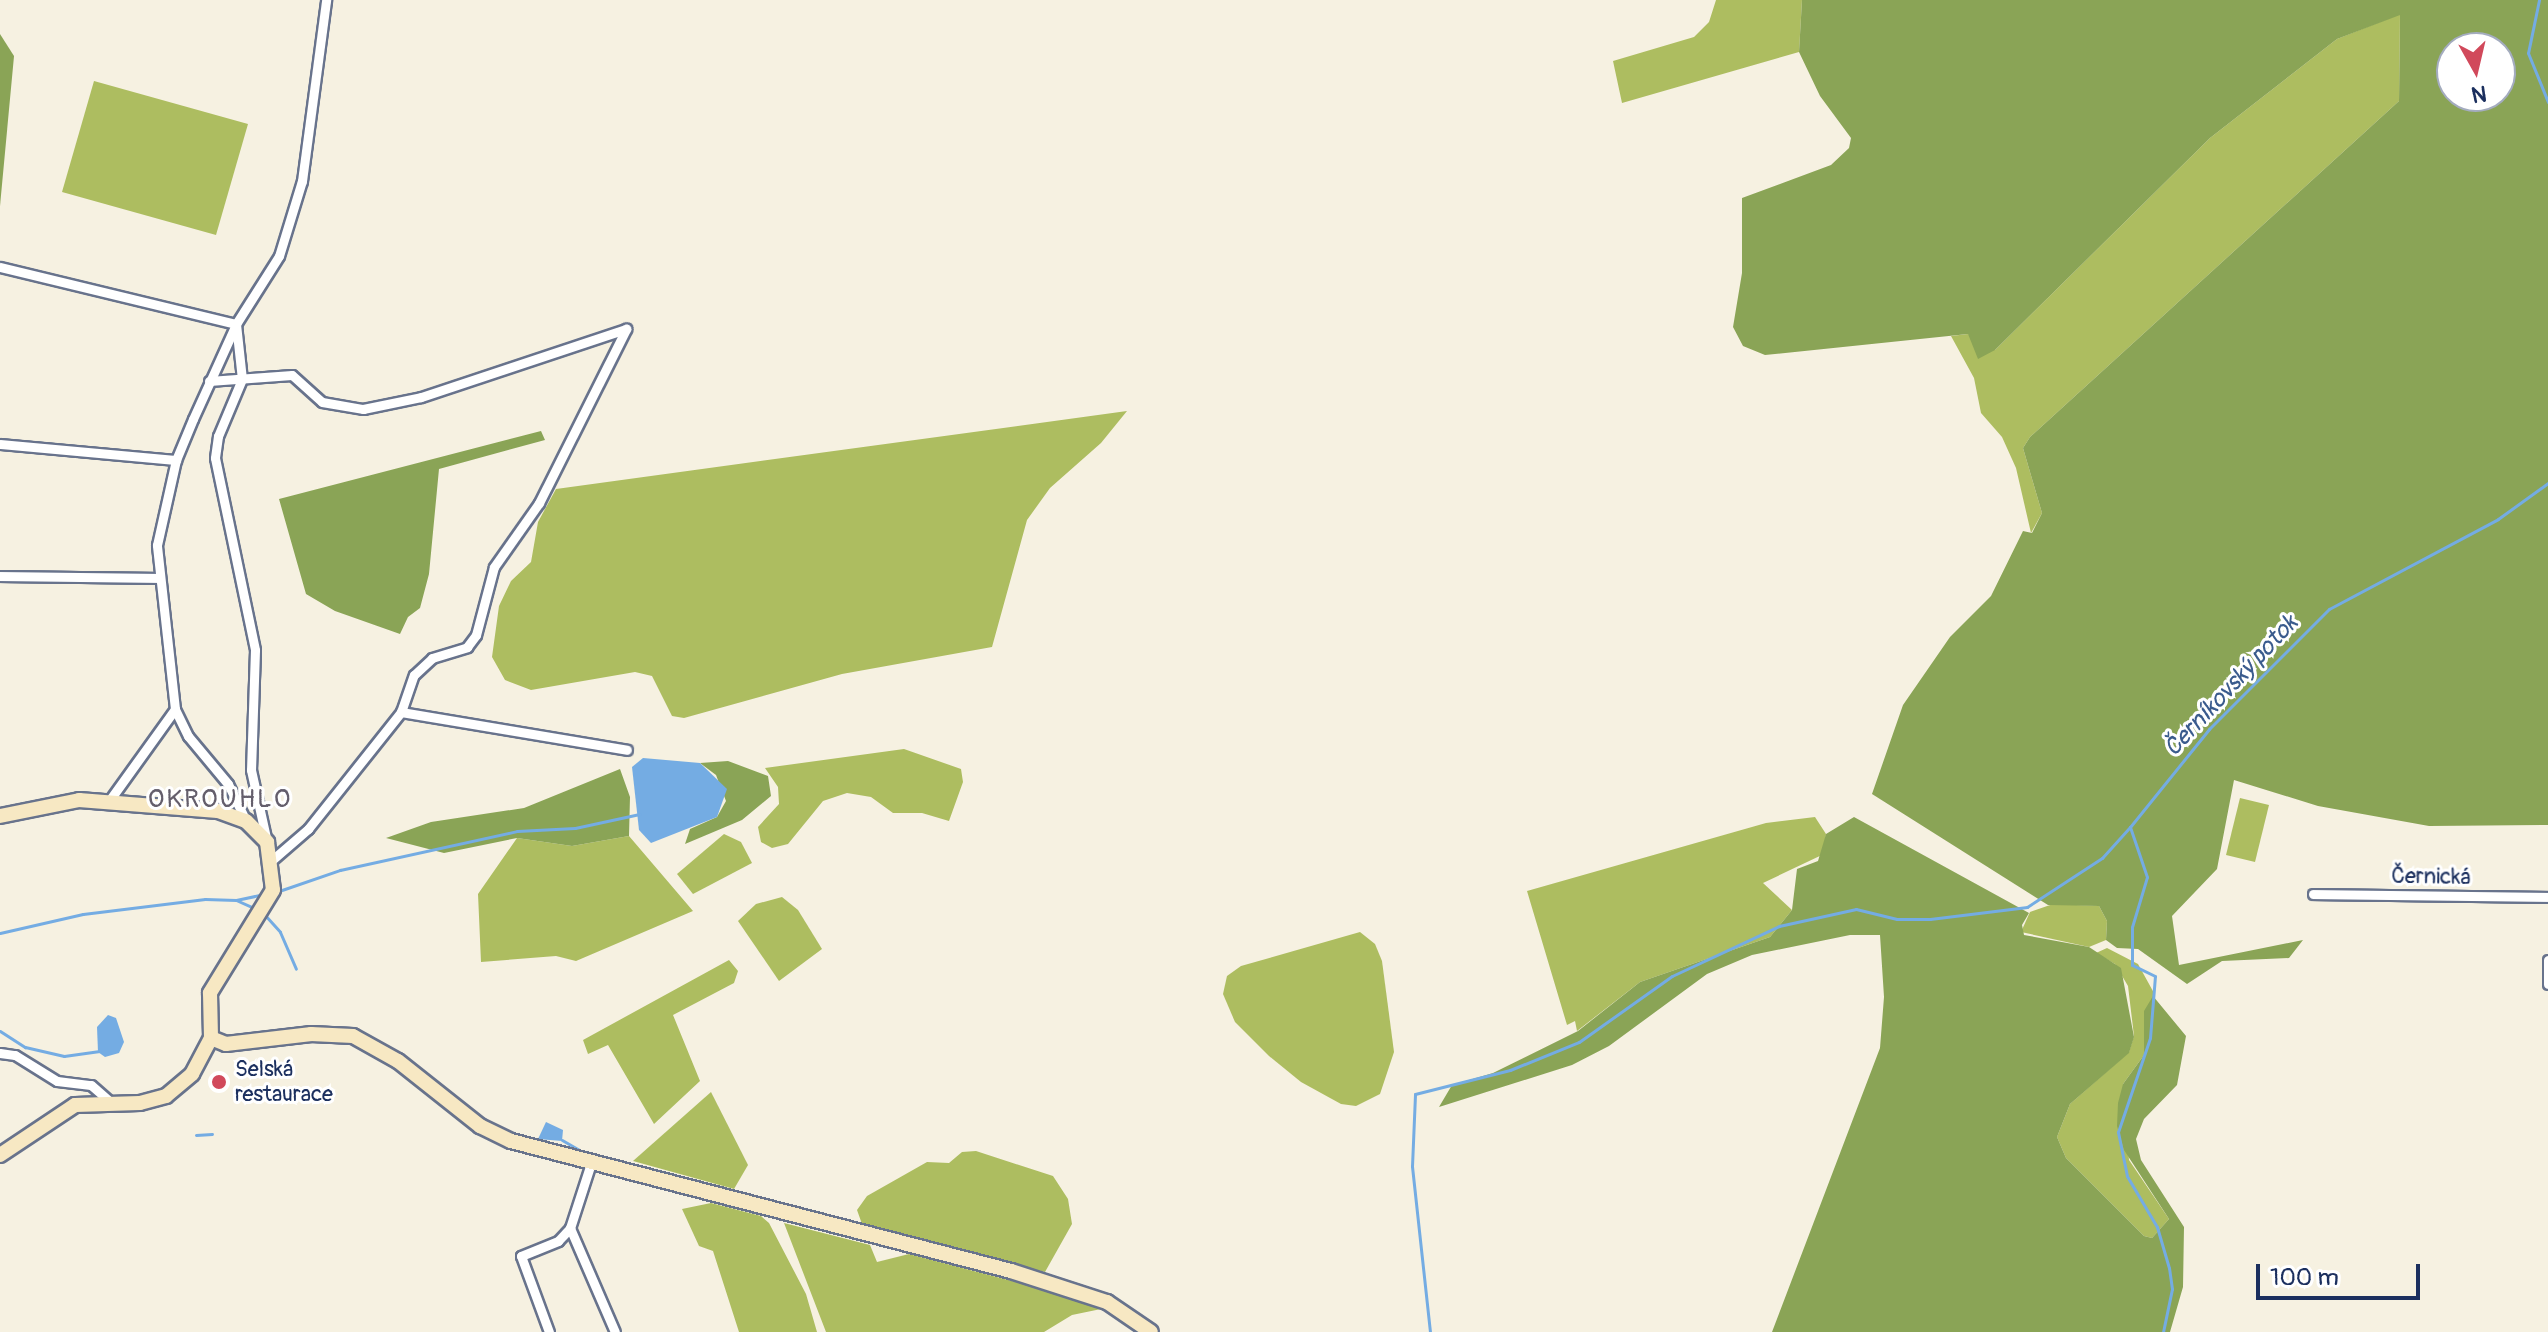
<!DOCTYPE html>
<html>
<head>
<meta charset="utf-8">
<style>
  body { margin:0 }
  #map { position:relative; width:2548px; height:1332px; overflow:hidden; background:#f6f1e1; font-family:Pangolin,sans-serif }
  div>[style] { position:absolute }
  .green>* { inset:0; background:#adbd60 }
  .forest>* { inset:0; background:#8aa456 }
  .water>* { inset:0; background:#74ace3 }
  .stream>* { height:3px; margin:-1.5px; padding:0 1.5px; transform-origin:1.5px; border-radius:1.5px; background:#74ace3 }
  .roads { filter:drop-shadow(2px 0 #68738c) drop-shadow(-2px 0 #68738c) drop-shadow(0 2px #68738c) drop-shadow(0 -2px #68738c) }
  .street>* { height:9px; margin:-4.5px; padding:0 4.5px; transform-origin:4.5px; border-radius:4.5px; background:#fff }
  .secondary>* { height:14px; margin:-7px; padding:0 7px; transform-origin:7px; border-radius:7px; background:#f7e8c3 }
  .dots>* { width:22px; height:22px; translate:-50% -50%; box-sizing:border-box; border:4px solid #fff; border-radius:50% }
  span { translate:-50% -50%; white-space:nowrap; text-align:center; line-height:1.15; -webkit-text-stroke:6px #fff; paint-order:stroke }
  .street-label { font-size:22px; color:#1b2f5e }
  .poi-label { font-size:22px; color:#1b2f5e }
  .left { translate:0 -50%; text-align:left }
  .water-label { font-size:24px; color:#3a5b8d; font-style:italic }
  .quarter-label { font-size:26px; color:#645e6b; letter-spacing:2px }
  .north { position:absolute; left:2436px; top:32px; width:80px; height:80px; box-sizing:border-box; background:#fff; border:2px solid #a4acbf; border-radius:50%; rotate:172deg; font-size:22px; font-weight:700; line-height:32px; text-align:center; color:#1b2f5e }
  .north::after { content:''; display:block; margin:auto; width:28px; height:36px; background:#d1495b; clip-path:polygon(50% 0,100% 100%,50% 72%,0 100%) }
  .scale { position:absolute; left:2256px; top:1264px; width:164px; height:36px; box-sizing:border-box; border:4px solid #1b2f5e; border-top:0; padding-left:10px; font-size:24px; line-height:28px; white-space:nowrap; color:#1b2f5e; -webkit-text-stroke:6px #fff; paint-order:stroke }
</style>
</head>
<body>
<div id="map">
  <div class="green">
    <i style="clip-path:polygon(1716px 0,1802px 0,1799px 52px,1622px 103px,1613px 61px,1694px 37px,1709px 22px)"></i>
    <i style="clip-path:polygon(2400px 14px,2399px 101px,2030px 437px,2023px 448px,2042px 513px,2031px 533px,2016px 468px,2002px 437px,1981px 413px,1974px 378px,1951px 336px,1968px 334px,1995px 350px,2210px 138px,2337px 39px)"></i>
    <i style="clip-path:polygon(94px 81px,248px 124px,216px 235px,62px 192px)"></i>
    <i style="clip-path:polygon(1127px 411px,1101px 443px,1050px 488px,1027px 520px,992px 647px,842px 674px,684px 718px,672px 716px,652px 676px,635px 672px,531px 690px,505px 680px,492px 657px,499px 606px,511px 581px,531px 562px,538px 522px,556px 489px)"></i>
    <i style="clip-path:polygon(904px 749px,961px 769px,963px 782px,949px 821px,922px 813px,893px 813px,871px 797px,847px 793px,823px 801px,788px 844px,772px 848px,761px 842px,758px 827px,779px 804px,778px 787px,765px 768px)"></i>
    <i style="clip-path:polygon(2240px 798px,2269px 805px,2255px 862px,2226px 855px)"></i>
    <i style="clip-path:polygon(1815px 817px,1826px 834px,1824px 854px,1763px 883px,1792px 910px,1770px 937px,1640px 982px,1577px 1031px,1575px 1021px,1567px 1025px,1527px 891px,1766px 823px)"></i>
    <i style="clip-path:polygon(724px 834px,741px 842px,752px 863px,693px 894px,677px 874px)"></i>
    <i style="clip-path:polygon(629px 836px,693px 911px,576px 961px,556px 956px,481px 962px,478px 894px,517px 838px,572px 846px)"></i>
    <i style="clip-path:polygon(782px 897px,798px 910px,822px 949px,779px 981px,738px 921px,756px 904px)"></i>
    <i style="clip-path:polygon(2053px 904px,2099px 906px,2107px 921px,2106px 940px,2089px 947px,2021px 932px,2030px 912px)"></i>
    <i style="clip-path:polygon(1360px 932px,1375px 944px,1382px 961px,1394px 1052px,1380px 1094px,1356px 1106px,1341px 1104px,1301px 1082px,1269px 1056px,1235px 1022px,1223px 994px,1227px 976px,1241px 966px)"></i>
    <i style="clip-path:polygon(2107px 948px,2138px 964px,2154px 993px,2144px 1055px,2123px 1084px,2129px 1160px,2169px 1219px,2152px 1238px,2144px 1236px,2066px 1158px,2057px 1137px,2070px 1104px,2129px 1052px,2134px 1036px,2128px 986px,2115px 964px,2096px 953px)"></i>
    <i style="clip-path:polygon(729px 960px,738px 971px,734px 983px,673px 1015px,700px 1081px,654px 1124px,608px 1045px,588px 1054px,583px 1040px)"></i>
    <i style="clip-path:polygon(711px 1092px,748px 1165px,734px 1189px,633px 1161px)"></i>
    <i style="clip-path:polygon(976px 1151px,1053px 1176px,1068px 1199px,1072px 1224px,1045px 1272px,862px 1224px,857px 1210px,867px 1196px,927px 1162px,949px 1163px,962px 1152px)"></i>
    <i style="clip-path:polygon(711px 1203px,761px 1216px,769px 1223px,806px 1294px,817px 1332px,739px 1332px,713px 1251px,699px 1246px,682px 1209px)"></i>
    <i style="clip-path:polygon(784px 1223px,870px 1245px,877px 1262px,909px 1254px,1088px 1301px,1101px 1309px,1072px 1315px,1044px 1332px,826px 1332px)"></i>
  </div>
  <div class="forest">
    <i style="clip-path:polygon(evenodd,1802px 0,2548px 0,2548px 825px,2429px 826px,2318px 806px,2234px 780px,2217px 869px,2172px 916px,2179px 965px,2303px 940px,2289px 958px,2222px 961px,2187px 984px,2138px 949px,2117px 948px,2106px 940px,2107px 921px,2099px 906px,2048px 905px,1872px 794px,1903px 705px,1950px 637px,1991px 596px,2023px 531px,2032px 533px,2042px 513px,2023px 448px,2030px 437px,2399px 101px,2400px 15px,2337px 39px,2210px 138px,1995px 350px,1978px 359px,1968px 334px,1765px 355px,1743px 346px,1733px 327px,1742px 273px,1742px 198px,1831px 165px,1849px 148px,1851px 138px,1820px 96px,1799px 52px,1802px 0,2452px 48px,2500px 48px,2500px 96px,2452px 96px,2452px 48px)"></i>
    <i style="clip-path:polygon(0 34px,14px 56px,0 206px)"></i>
    <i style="clip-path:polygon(541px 431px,545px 440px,439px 469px,429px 574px,420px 608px,408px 617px,400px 634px,335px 611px,306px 594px,279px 499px)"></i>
    <i style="clip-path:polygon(728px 761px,768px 776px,771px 796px,742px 820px,685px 844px,690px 829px,717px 817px,726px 801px,716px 775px,700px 763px)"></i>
    <i style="clip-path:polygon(620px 769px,630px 797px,629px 836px,572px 846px,517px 838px,444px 853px,386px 838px,431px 822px,524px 808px)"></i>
    <i style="clip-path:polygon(1854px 817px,2029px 913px,2022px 925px,2024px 935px,2089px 947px,2121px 968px,2134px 1037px,2129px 1053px,2070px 1104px,2057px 1137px,2066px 1158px,2144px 1236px,2152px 1238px,2169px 1219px,2124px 1150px,2117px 1126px,2118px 1103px,2123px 1084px,2144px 1055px,2144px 1011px,2153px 996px,2186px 1036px,2177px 1085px,2144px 1119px,2136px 1139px,2141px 1160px,2184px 1227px,2183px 1287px,2170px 1332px,1772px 1332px,1880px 1048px,1884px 997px,1880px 935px,1850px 935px,1752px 955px,1707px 974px,1609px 1046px,1572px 1065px,1439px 1107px,1452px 1085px,1493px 1073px,1578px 1031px,1640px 982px,1770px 937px,1792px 910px,1797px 869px,1818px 861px,1826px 834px)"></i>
  </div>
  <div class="water">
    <i style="clip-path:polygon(643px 758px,700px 763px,727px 789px,717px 817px,651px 843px,639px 830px,632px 767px)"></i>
    <i style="clip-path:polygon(108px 1015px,116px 1018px,124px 1042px,119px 1053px,105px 1057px,98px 1052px,97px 1027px)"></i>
    <i style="clip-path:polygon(546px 1122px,563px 1130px,562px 1141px,538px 1139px)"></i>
  </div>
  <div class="stream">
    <i style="left:2539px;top:0;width:54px;rotate:101.7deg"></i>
    <i style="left:2528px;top:53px;width:53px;rotate:67.8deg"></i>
    <i style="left:276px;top:892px;width:68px;rotate:-19deg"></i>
    <i style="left:340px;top:870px;width:181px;rotate:-12.4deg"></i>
    <i style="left:517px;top:831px;width:58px;rotate:-3deg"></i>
    <i style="left:575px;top:828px;width:66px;rotate:-12.3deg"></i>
    <i style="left:236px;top:900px;width:30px;rotate:-12deg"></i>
    <i style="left:264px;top:914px;width:24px;rotate:48deg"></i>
    <i style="left:280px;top:932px;width:40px;rotate:66.6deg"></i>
    <i style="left:0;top:933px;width:85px;rotate:-12.9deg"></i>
    <i style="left:83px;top:914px;width:123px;rotate:-7deg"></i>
    <i style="left:205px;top:899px;width:31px;rotate:2deg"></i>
    <i style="left:236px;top:900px;width:20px;rotate:24deg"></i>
    <i style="left:0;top:1031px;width:30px;rotate:33deg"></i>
    <i style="left:25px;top:1047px;width:40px;rotate:13deg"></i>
    <i style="left:64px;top:1056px;width:36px;rotate:-8deg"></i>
    <i style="left:196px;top:1135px;width:16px;rotate:-4deg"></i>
    <i style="left:562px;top:1140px;width:20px;rotate:30deg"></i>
    <i style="left:1430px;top:1332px;width:167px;rotate:-96.2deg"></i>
    <i style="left:1412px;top:1166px;width:72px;rotate:-87.6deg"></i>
    <i style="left:1415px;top:1094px;width:98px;rotate:-14.2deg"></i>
    <i style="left:1510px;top:1070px;width:74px;rotate:-22.1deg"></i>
    <i style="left:1579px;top:1042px;width:114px;rotate:-35.4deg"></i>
    <i style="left:1672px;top:976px;width:118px;rotate:-25deg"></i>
    <i style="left:1779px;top:926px;width:79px;rotate:-12.4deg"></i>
    <i style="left:1856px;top:909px;width:42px;rotate:13.7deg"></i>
    <i style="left:1897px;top:919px;width:33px"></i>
    <i style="left:1930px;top:919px;width:98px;rotate:-7.1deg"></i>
    <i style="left:2027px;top:907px;width:90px;rotate:-33.2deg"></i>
    <i style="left:2102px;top:858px;width:42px;rotate:-47.9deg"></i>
    <i style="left:2163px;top:1332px;width:44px;rotate:-78.2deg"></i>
    <i style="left:2172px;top:1289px;width:21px;rotate:-98deg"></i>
    <i style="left:2169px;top:1268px;width:43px;rotate:-106.3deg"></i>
    <i style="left:2157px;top:1227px;width:59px;rotate:-120.5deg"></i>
    <i style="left:2127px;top:1176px;width:45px;rotate:-101.6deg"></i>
    <i style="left:2118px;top:1132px;width:99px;rotate:-71.2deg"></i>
    <i style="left:2150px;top:1038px;width:62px;rotate:-85.4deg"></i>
    <i style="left:2155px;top:976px;width:25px;rotate:-154deg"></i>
    <i style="left:2132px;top:965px;width:38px;rotate:-90deg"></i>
    <i style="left:2132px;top:927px;width:52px;rotate:-73.3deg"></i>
    <i style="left:2147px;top:877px;width:53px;rotate:-108.8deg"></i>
    <i style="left:2130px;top:827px;width:126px;rotate:-51.1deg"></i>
    <i style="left:2209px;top:729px;width:170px;rotate:-45deg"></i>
    <i style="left:2329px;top:609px;width:191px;rotate:-28deg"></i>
    <i style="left:2498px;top:519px;width:62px;rotate:-35.8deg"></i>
  </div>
  <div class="roads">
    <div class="street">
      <i style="left:0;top:267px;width:243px;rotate:13.6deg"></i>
      <i style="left:236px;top:324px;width:55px;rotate:83.8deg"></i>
      <i style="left:242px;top:379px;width:62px;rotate:112.8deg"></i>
      <i style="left:218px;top:436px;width:22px;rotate:98deg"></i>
      <i style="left:215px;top:458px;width:196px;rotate:78.2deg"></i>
      <i style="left:255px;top:650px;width:120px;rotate:91.9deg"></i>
      <i style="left:251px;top:770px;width:74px;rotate:77.5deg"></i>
      <i style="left:209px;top:381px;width:83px;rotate:-4.1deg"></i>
      <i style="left:292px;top:375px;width:40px;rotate:42deg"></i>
      <i style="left:322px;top:402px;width:42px;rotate:9.7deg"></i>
      <i style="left:363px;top:409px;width:59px;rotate:-11.7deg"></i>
      <i style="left:421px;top:397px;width:216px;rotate:-18.4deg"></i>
      <i style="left:0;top:444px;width:177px;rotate:5.2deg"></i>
      <i style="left:0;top:576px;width:158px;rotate:0.7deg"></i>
      <i style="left:401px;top:712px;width:39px;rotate:-71deg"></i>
      <i style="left:414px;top:675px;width:25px;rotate:-43deg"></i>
      <i style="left:432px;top:658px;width:37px;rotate:-17deg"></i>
      <i style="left:467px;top:647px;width:15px;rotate:-53deg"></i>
      <i style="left:476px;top:635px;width:70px;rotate:-75.2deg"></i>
      <i style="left:494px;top:567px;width:78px;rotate:-54.9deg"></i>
      <i style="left:539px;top:503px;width:195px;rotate:-63.4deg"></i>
      <i style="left:109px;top:801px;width:113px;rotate:-54.3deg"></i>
      <i style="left:246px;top:821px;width:41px;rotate:-115.9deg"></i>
      <i style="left:228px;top:784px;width:62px;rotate:-129.8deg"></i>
      <i style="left:188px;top:736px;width:30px;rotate:-116deg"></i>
      <i style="left:175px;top:709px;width:165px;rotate:-96.3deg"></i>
      <i style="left:157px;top:545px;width:87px;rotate:-77.4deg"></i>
      <i style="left:176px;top:460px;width:44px;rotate:-67.5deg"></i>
      <i style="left:193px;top:419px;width:104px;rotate:-65.6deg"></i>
      <i style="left:236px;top:324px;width:80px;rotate:-57.7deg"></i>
      <i style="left:279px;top:256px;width:78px;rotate:-73deg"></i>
      <i style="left:302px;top:181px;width:183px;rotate:-82.4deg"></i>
      <i style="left:272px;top:860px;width:48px;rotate:-40.7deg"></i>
      <i style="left:308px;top:829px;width:149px;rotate:-51.5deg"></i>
      <i style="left:401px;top:712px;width:229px;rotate:9.5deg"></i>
      <i style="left:2313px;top:894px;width:235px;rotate:0.7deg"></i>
      <i style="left:2548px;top:960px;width:24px;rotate:90deg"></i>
      <i style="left:0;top:1053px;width:15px;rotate:8deg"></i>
      <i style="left:15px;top:1055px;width:49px;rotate:31.8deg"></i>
      <i style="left:57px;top:1081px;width:34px;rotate:7deg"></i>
      <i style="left:91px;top:1085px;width:23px;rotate:41deg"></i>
      <i style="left:570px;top:1228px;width:113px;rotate:66.6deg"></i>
      <i style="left:549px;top:1332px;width:81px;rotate:-110.2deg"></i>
      <i style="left:521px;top:1256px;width:40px;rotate:-22deg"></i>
      <i style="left:558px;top:1241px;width:18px;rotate:-47deg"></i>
      <i style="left:570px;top:1228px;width:68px;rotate:-72.1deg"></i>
    </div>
    <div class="secondary">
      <i style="left:0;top:816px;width:81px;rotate:-11.4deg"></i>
      <i style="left:79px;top:800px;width:139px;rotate:4.5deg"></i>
      <i style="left:218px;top:811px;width:30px;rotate:20deg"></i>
      <i style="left:246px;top:821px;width:30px;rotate:45deg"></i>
      <i style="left:267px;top:842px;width:48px;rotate:82.9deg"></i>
      <i style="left:273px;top:890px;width:121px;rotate:121.5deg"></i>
      <i style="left:210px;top:993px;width:45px;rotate:88.7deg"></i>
      <i style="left:211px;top:1038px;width:16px;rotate:22deg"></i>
      <i style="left:226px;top:1044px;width:86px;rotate:-6.7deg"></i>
      <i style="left:311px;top:1034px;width:42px;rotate:2.7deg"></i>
      <i style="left:353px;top:1036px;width:51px;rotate:29.1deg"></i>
      <i style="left:398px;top:1061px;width:105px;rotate:38.4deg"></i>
      <i style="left:480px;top:1126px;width:34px;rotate:26deg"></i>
      <i style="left:511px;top:1141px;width:517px;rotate:14.57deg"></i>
      <i style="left:1011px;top:1271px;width:101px;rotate:17.9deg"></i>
      <i style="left:1107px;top:1302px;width:53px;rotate:34.3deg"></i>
      <i style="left:0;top:1155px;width:90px;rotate:-33.7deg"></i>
      <i style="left:75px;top:1105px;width:65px;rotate:-1.8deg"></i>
      <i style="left:140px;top:1103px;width:27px;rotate:-15deg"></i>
      <i style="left:166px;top:1096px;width:34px;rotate:-40deg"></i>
      <i style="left:192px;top:1074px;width:41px;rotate:-62.2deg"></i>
    </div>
  </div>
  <div class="dots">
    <i style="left:219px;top:1082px;background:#d1495b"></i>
  </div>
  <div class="street-label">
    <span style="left:2431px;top:877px;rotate:1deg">Černická</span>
  </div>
  <div class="poi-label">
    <span class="left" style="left:235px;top:1082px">Selská<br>restaurace</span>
  </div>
  <div class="water-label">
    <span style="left:2231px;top:686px;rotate:-47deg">Černíkovský potok</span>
  </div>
  <div class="quarter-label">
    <span style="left:220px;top:800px">OKROUHLO</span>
  </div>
  <div class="north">N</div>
  <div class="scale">100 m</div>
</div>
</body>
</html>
